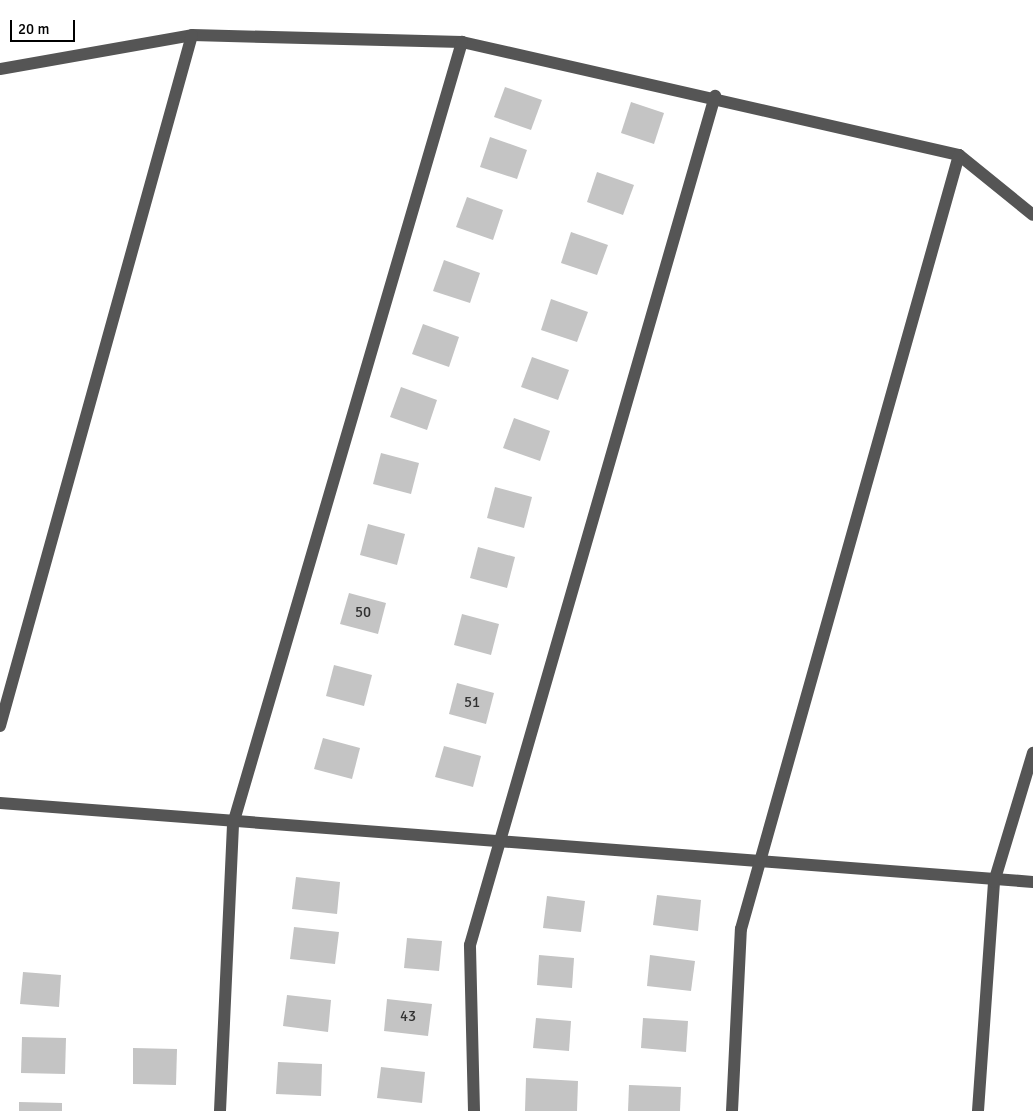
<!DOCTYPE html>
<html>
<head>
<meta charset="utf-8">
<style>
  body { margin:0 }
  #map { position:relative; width:1033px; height:1111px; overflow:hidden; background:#fff; font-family:Signika,sans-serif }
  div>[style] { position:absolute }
  .building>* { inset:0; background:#c4c4c4 }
  .minor>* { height:12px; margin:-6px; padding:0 6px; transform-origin:6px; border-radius:6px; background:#555 }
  span { translate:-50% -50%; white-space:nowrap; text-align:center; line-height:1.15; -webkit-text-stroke:4px #fff; paint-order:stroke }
  .number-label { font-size:15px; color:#313131 }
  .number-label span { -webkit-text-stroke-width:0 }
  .scale { position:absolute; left:10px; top:20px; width:65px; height:22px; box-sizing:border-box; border:2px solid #000; border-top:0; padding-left:6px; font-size:15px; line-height:18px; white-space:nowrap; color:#000; -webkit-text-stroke:4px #fff; paint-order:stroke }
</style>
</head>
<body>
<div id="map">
  <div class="building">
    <i style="clip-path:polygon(505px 87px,542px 100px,531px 130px,494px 117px)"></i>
    <i style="clip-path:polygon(631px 102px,664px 113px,654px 144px,621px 133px)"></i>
    <i style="clip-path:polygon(490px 137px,527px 150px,517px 179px,480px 167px)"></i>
    <i style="clip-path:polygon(597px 172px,634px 185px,623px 215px,587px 202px)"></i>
    <i style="clip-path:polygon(467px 197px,503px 210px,493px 240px,456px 227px)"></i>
    <i style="clip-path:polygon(571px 232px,608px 245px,597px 275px,561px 263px)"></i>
    <i style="clip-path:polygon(444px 260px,480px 273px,470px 303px,433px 291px)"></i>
    <i style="clip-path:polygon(551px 299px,588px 312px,577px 342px,541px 330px)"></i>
    <i style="clip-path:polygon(423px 324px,459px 337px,449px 367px,412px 354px)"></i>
    <i style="clip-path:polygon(532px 357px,569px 370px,558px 400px,521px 387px)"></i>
    <i style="clip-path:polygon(401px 387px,437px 400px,427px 430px,390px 417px)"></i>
    <i style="clip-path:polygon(514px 418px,550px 431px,540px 461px,503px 448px)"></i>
    <i style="clip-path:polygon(381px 453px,419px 463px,411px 494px,373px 484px)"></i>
    <i style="clip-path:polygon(495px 487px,532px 497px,524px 528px,487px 518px)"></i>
    <i style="clip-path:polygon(368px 524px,405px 534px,397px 565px,360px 555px)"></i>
    <i style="clip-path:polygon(478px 547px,515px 557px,507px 588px,470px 578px)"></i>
    <i style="clip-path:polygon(349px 593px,386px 603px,378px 634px,340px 624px)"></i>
    <i style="clip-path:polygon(462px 614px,499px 624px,491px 655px,454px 645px)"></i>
    <i style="clip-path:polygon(334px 665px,372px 675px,364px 706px,326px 696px)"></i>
    <i style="clip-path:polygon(457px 683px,494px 693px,486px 724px,449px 714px)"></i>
    <i style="clip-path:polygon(323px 738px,360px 748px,352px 779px,314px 769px)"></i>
    <i style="clip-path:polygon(444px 746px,481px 756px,473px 787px,435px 777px)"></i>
    <i style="clip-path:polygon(296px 877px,340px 882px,337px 914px,292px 909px)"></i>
    <i style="clip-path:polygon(657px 895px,701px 900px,698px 931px,653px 925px)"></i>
    <i style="clip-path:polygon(547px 896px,585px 901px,581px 932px,543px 928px)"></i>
    <i style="clip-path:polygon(294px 927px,339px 932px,335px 964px,290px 959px)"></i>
    <i style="clip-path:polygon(407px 938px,442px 941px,439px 971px,404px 968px)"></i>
    <i style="clip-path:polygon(539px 955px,574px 958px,572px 988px,537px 985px)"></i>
    <i style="clip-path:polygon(650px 955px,695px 961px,691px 991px,647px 986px)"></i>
    <i style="clip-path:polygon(23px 972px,61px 975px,59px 1007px,20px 1004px)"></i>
    <i style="clip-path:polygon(287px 995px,331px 1000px,328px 1032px,283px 1026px)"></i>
    <i style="clip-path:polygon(387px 999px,432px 1004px,428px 1036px,384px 1031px)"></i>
    <i style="clip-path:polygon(536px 1018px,571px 1021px,569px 1051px,533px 1048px)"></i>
    <i style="clip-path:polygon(643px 1018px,688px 1021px,686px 1052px,641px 1048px)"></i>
    <i style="clip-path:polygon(22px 1037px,66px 1038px,65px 1074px,21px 1073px)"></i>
    <i style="clip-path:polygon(133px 1048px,177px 1049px,176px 1085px,133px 1084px)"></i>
    <i style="clip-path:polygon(278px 1062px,322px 1064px,321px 1096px,276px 1094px)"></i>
    <i style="clip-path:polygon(381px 1067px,425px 1072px,422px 1103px,377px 1098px)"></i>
    <i style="clip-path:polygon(526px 1078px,578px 1081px,577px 1111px,525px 1111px)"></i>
    <i style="clip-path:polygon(629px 1085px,681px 1087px,680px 1111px,628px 1111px)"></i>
    <i style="clip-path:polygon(19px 1102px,62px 1103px,62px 1111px,19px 1111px)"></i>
  </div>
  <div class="minor">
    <i style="left:0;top:69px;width:195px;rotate:-10deg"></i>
    <i style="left:192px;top:35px;width:270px;rotate:1.5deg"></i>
    <i style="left:462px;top:42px;width:510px;rotate:12.81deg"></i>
    <i style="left:959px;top:155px;width:95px;rotate:39deg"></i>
    <i style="left:0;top:726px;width:717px;rotate:-74.47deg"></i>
    <i style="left:0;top:803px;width:1036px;rotate:4.37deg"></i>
    <i style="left:220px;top:1111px;width:287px;rotate:-87.4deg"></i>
    <i style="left:233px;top:824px;width:815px;rotate:-73.68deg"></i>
    <i style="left:474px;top:1111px;width:166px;rotate:-91.4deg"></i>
    <i style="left:470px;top:945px;width:884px;rotate:-73.9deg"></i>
    <i style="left:732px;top:1111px;width:182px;rotate:-87.2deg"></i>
    <i style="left:741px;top:929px;width:804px;rotate:-74.27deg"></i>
    <i style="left:978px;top:1111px;width:230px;rotate:-86deg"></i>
    <i style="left:994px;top:882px;width:135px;rotate:-73.2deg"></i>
  </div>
  <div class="number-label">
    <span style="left:363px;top:613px">50</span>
    <span style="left:472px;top:703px">51</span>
    <span style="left:408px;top:1017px">43</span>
  </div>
  <div class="scale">20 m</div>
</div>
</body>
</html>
